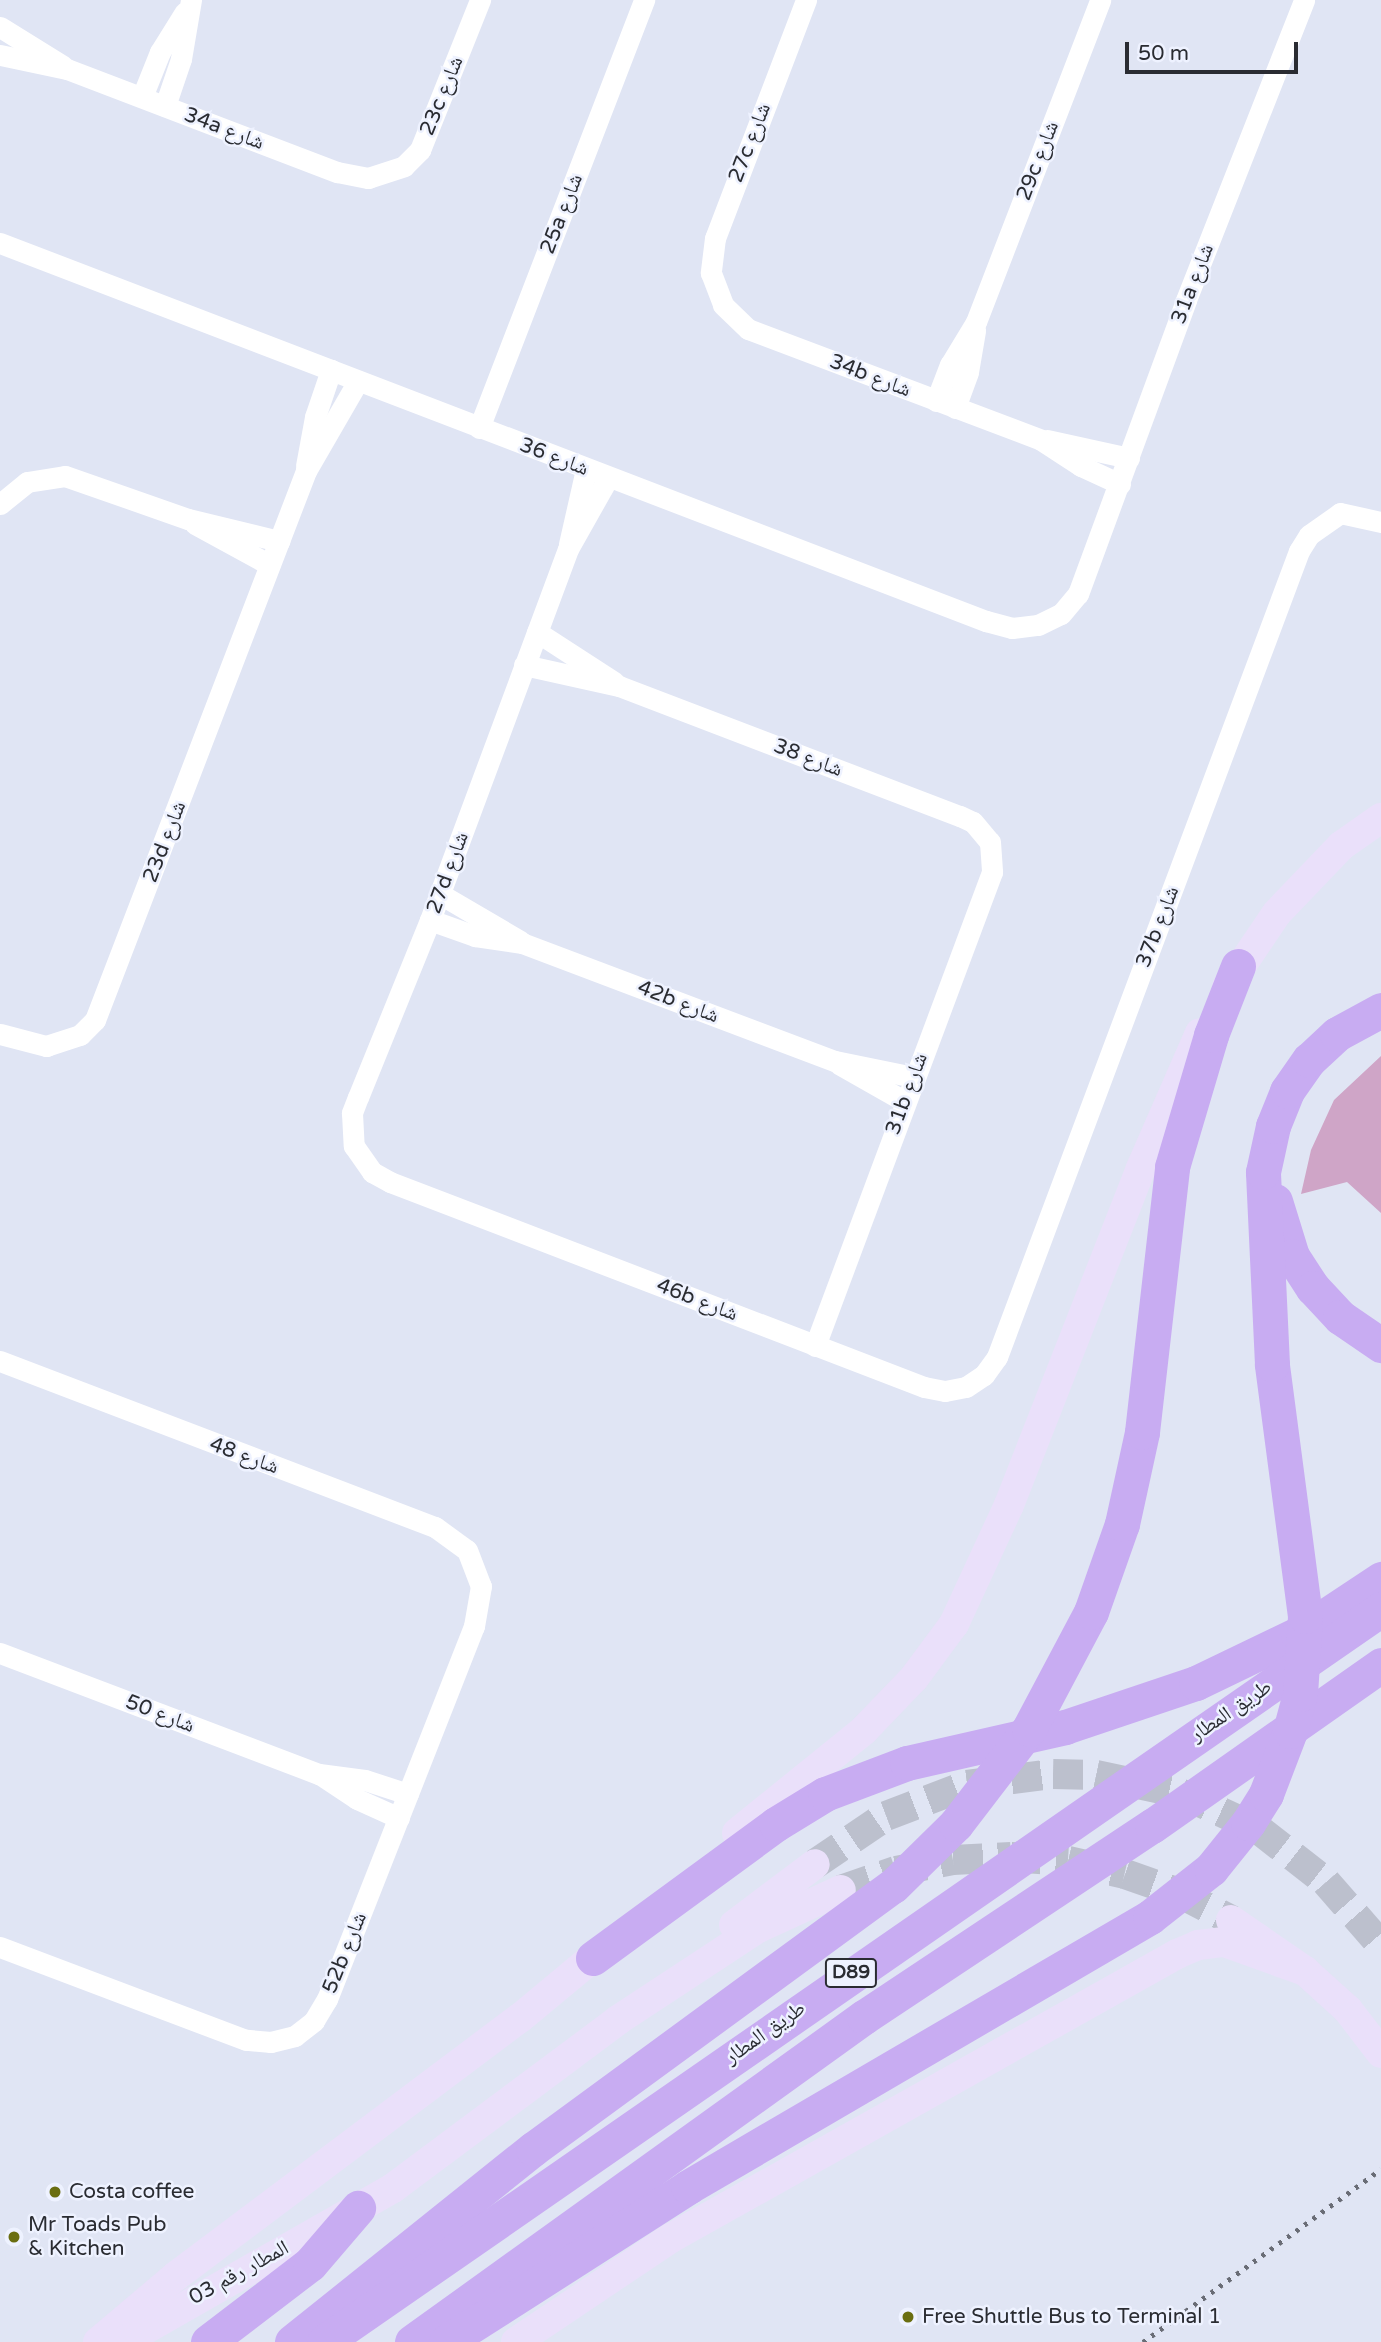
<!DOCTYPE html>
<html>
<head>
<meta charset="utf-8">
<style>
  body { margin:0 }
  #map { position:relative; width:1381px; height:2342px; overflow:hidden; background:#e0e5f4; font-family:"Varela Round","Noto Naskh Arabic",sans-serif }
  div>[style] { position:absolute }
  .green>* { inset:0; background:#cfa5c7 }
  .secondary-tunnel>* { height:30px; margin-top:-15px; transform-origin:0; background:repeating-linear-gradient(90deg,#bcc0cd 0 30px,transparent 0 45px) }
  .minor>* { height:21px; margin:-10.5px; padding:0 10.5px; transform-origin:10.5px; border-radius:10.5px; background:#fff }
  .secondary>* { height:30px; margin:-15px; padding:0 15px; transform-origin:15px; border-radius:15px; background:#eae0fa }
  .trunk>* { height:35px; margin:-17.5px; padding:0 17.5px; transform-origin:17.5px; border-radius:17.5px; background:#c8acf2 }
  .rail>* { height:5px; margin-top:-2.5px; transform-origin:0; background:repeating-linear-gradient(90deg,#696c75 0 3.5px,transparent 0 10.5px) }
  .dots>* { width:19px; height:19px; translate:-50% -50%; box-sizing:border-box; border:4px solid #eef2ff; border-radius:50% }
  span { translate:-50% -50%; white-space:nowrap; text-align:center; line-height:1.15; -webkit-text-stroke:5px #eef2ff; paint-order:stroke }
  .shield-label span { padding:2px 5px; background:#eef2ff; border:2px solid; border-radius:5px; -webkit-text-stroke-width:0 }
  .shield-label { font-size:19px; color:#2a2c32; font-weight:700 }
  .street-label { font-size:21px; color:#2a2c32 }
  .poi-label { font-size:21px; color:#2a2c32 }
  .left { translate:0 -50%; text-align:left }
  .scale { position:absolute; left:1125px; top:42px; width:173px; height:32px; box-sizing:border-box; border:4px solid #2a2c32; border-top:0; padding-left:9px; font-size:21px; line-height:24px; white-space:nowrap; color:#2a2c32; -webkit-text-stroke:5px #eef2ff; paint-order:stroke }
</style>
</head>
<body>
<div id="map">
  <div class="green">
    <i style="clip-path:polygon(1381px 1056px,1381px 1213px,1347px 1182px,1301px 1194px,1311px 1150px,1334px 1100px)"></i>
  </div>
  <div class="secondary-tunnel">
    <i style="left:815px;top:1864px;width:86px;rotate:-34.1deg"></i>
    <i style="left:886px;top:1816px;width:87px;rotate:-20.9deg"></i>
    <i style="left:967px;top:1785px;width:87px;rotate:-7.3deg"></i>
    <i style="left:1053px;top:1774px;width:43px;rotate:1.3deg"></i>
    <i style="left:1096px;top:1775px;width:86px;rotate:12.1deg"></i>
    <i style="left:1180px;top:1793px;width:86px;rotate:24.8deg"></i>
    <i style="left:1258px;top:1829px;width:86px;rotate:37.9deg"></i>
    <i style="left:1326px;top:1882px;width:84px;rotate:48.9deg"></i>
    <i style="left:841px;top:1890px;width:58px;rotate:-19.1deg"></i>
    <i style="left:896px;top:1871px;width:58px;rotate:-10.9deg"></i>
    <i style="left:953px;top:1860px;width:58px;rotate:-3deg"></i>
    <i style="left:1011px;top:1857px;width:57px;rotate:4deg"></i>
    <i style="left:1068px;top:1861px;width:58px;rotate:12.8deg"></i>
    <i style="left:1125px;top:1874px;width:57px;rotate:19.4deg"></i>
    <i style="left:1179px;top:1893px;width:59px;rotate:27.4deg"></i>
  </div>
  <div class="minor">
    <i style="left:806px;top:0;width:255px;rotate:110.9deg"></i>
    <i style="left:715px;top:238px;width:35px;rotate:97deg"></i>
    <i style="left:711px;top:273px;width:34px;rotate:69deg"></i>
    <i style="left:723px;top:305px;width:35px;rotate:44deg"></i>
    <i style="left:748px;top:329px;width:313px;rotate:20.7deg"></i>
    <i style="left:1041px;top:440px;width:48px;rotate:33deg"></i>
    <i style="left:1081px;top:466px;width:43px;rotate:24.8deg"></i>
    <i style="left:0;top:27px;width:74px;rotate:31.8deg"></i>
    <i style="left:0;top:55px;width:68px;rotate:11.8deg"></i>
    <i style="left:67px;top:69px;width:289px;rotate:20.9deg"></i>
    <i style="left:337px;top:172px;width:32px;rotate:11deg"></i>
    <i style="left:368px;top:178px;width:38px;rotate:-18deg"></i>
    <i style="left:404px;top:166px;width:23px;rotate:-45deg"></i>
    <i style="left:420px;top:150px;width:162px;rotate:-68.2deg"></i>
    <i style="left:142px;top:97px;width:48px;rotate:-68.2deg"></i>
    <i style="left:160px;top:52px;width:47px;rotate:-58deg"></i>
    <i style="left:165px;top:106px;width:50px;rotate:-71.2deg"></i>
    <i style="left:181px;top:59px;width:60px;rotate:-80.4deg"></i>
    <i style="left:0;top:243px;width:1056px;rotate:20.98deg"></i>
    <i style="left:986px;top:621px;width:27px;rotate:15deg"></i>
    <i style="left:1012px;top:628px;width:26px;rotate:-7deg"></i>
    <i style="left:1038px;top:625px;width:25px;rotate:-26deg"></i>
    <i style="left:1061px;top:614px;width:26px;rotate:-50deg"></i>
    <i style="left:1078px;top:594px;width:313px;rotate:-69.8deg"></i>
    <i style="left:1186px;top:300px;width:322px;rotate:-68.5deg"></i>
    <i style="left:936px;top:401px;width:39px;rotate:-69deg"></i>
    <i style="left:950px;top:365px;width:50px;rotate:-58.8deg"></i>
    <i style="left:976px;top:322px;width:345px;rotate:-68.9deg"></i>
    <i style="left:955px;top:408px;width:38px;rotate:-70deg"></i>
    <i style="left:968px;top:372px;width:42px;rotate:-80.3deg"></i>
    <i style="left:479px;top:428px;width:459px;rotate:-68.9deg"></i>
    <i style="left:1047px;top:440px;width:84px;rotate:12.4deg"></i>
    <i style="left:306px;top:466px;width:50px;rotate:-79.6deg"></i>
    <i style="left:315px;top:417px;width:50px;rotate:-71.2deg"></i>
    <i style="left:608px;top:478px;width:81px;rotate:119.4deg"></i>
    <i style="left:568px;top:549px;width:396px;rotate:110.4deg"></i>
    <i style="left:430px;top:920px;width:191px;rotate:112.1deg"></i>
    <i style="left:358px;top:1097px;width:17px;rotate:111deg"></i>
    <i style="left:352px;top:1113px;width:33px;rotate:87deg"></i>
    <i style="left:354px;top:1146px;width:32px;rotate:55deg"></i>
    <i style="left:372px;top:1172px;width:21px;rotate:29deg"></i>
    <i style="left:390px;top:1182px;width:572px;rotate:21deg"></i>
    <i style="left:924px;top:1387px;width:21px;rotate:11deg"></i>
    <i style="left:945px;top:1391px;width:21px;rotate:-11deg"></i>
    <i style="left:966px;top:1387px;width:22px;rotate:-34deg"></i>
    <i style="left:984px;top:1375px;width:22px;rotate:-54deg"></i>
    <i style="left:997px;top:1357px;width:861px;rotate:-69.46deg"></i>
    <i style="left:1299px;top:551px;width:19px;rotate:-58deg"></i>
    <i style="left:1309px;top:535px;width:38px;rotate:-35deg"></i>
    <i style="left:1340px;top:513px;width:42px;rotate:12.4deg"></i>
    <i style="left:0;top:504px;width:35px;rotate:-39deg"></i>
    <i style="left:27px;top:482px;width:38px;rotate:-9deg"></i>
    <i style="left:65px;top:476px;width:130px;rotate:19.3deg"></i>
    <i style="left:188px;top:519px;width:94px;rotate:13.6deg"></i>
    <i style="left:195px;top:524px;width:85px;rotate:28.7deg"></i>
    <i style="left:569px;top:544px;width:77px;rotate:-77.2deg"></i>
    <i style="left:537px;top:632px;width:92px;rotate:33deg"></i>
    <i style="left:524px;top:665px;width:97px;rotate:12.5deg"></i>
    <i style="left:619px;top:686px;width:365px;rotate:20.9deg"></i>
    <i style="left:960px;top:816px;width:14px;rotate:25deg"></i>
    <i style="left:973px;top:822px;width:26px;rotate:50deg"></i>
    <i style="left:990px;top:842px;width:30px;rotate:86deg"></i>
    <i style="left:992px;top:872px;width:506px;rotate:110.48deg"></i>
    <i style="left:440px;top:894px;width:93px;rotate:30.4deg"></i>
    <i style="left:430px;top:920px;width:48px;rotate:19.6deg"></i>
    <i style="left:475px;top:936px;width:48px;rotate:8.5deg"></i>
    <i style="left:522px;top:943px;width:335px;rotate:20.7deg"></i>
    <i style="left:835px;top:1061px;width:80px;rotate:11.6deg"></i>
    <i style="left:0;top:1034px;width:48px;rotate:14.6deg"></i>
    <i style="left:46px;top:1046px;width:36px;rotate:-18deg"></i>
    <i style="left:80px;top:1035px;width:21px;rotate:-45deg"></i>
    <i style="left:95px;top:1020px;width:588px;rotate:-68.98deg"></i>
    <i style="left:306px;top:471px;width:104px;rotate:-60deg"></i>
    <i style="left:839px;top:1064px;width:75px;rotate:29.6deg"></i>
    <i style="left:0;top:1361px;width:466px;rotate:20.9deg"></i>
    <i style="left:435px;top:1527px;width:39px;rotate:36deg"></i>
    <i style="left:467px;top:1550px;width:39px;rotate:69deg"></i>
    <i style="left:481px;top:1586px;width:41px;rotate:99.9deg"></i>
    <i style="left:474px;top:1626px;width:401px;rotate:111.5deg"></i>
    <i style="left:327px;top:1999px;width:26px;rotate:121deg"></i>
    <i style="left:314px;top:2021px;width:24px;rotate:142deg"></i>
    <i style="left:295px;top:2036px;width:25px;rotate:166deg"></i>
    <i style="left:271px;top:2042px;width:25px;rotate:-175deg"></i>
    <i style="left:246px;top:2040px;width:263px;rotate:-159.3deg"></i>
    <i style="left:0;top:1653px;width:341px;rotate:20.8deg"></i>
    <i style="left:319px;top:1774px;width:46px;rotate:7.4deg"></i>
    <i style="left:365px;top:1780px;width:45px;rotate:18deg"></i>
    <i style="left:321px;top:1775px;width:43px;rotate:33.7deg"></i>
    <i style="left:357px;top:1799px;width:46px;rotate:24.3deg"></i>
  </div>
  <div class="secondary">
    <i style="left:1227px;top:987px;width:89px;rotate:-56deg"></i>
    <i style="left:1277px;top:913px;width:93px;rotate:-46.3deg"></i>
    <i style="left:1341px;top:846px;width:49px;rotate:-35deg"></i>
    <i style="left:737px;top:1833px;width:164px;rotate:-39deg"></i>
    <i style="left:864px;top:1730px;width:72px;rotate:-46.1deg"></i>
    <i style="left:914px;top:1678px;width:67px;rotate:-53.5deg"></i>
    <i style="left:954px;top:1624px;width:131px;rotate:-65.2deg"></i>
    <i style="left:1009px;top:1505px;width:362px;rotate:-68.6deg"></i>
    <i style="left:1141px;top:1168px;width:147px;rotate:-66.4deg"></i>
    <i style="left:1231px;top:1920px;width:90px;rotate:34.6deg"></i>
    <i style="left:1305px;top:1971px;width:58px;rotate:42.2deg"></i>
    <i style="left:1348px;top:2010px;width:54px;rotate:52.5deg"></i>
    <i style="left:734px;top:1925px;width:101px;rotate:-37deg"></i>
    <i style="left:98px;top:2342px;width:102px;rotate:-40.2deg"></i>
    <i style="left:176px;top:2276px;width:430px;rotate:-36.9deg"></i>
    <i style="left:520px;top:2018px;width:116px;rotate:-39.7deg"></i>
    <i style="left:123px;top:2342px;width:311px;rotate:-29.7deg"></i>
    <i style="left:393px;top:2188px;width:281px;rotate:-36.7deg"></i>
    <i style="left:618px;top:2020px;width:168px;rotate:-33.3deg"></i>
    <i style="left:758px;top:1928px;width:91px;rotate:-24.6deg"></i>
    <i style="left:516px;top:2342px;width:187px;rotate:-33.9deg"></i>
    <i style="left:671px;top:2238px;width:580px;rotate:-29.3deg"></i>
    <i style="left:1177px;top:1954px;width:23px;rotate:-23deg"></i>
    <i style="left:1198px;top:1945px;width:26px;rotate:-7deg"></i>
    <i style="left:1224px;top:1942px;width:86px;rotate:19.7deg"></i>
  </div>
  <div class="trunk">
    <i style="left:1275px;top:1201px;width:58px;rotate:72.8deg"></i>
    <i style="left:1292px;top:1256px;width:38px;rotate:57deg"></i>
    <i style="left:1313px;top:1288px;width:40px;rotate:47deg"></i>
    <i style="left:1340px;top:1317px;width:50px;rotate:34.3deg"></i>
    <i style="left:593px;top:1958px;width:227px;rotate:-36.2deg"></i>
    <i style="left:776px;top:1824px;width:57px;rotate:-31.5deg"></i>
    <i style="left:825px;top:1794px;width:88px;rotate:-20.7deg"></i>
    <i style="left:907px;top:1763px;width:162px;rotate:-12.8deg"></i>
    <i style="left:1065px;top:1727px;width:138px;rotate:-18.6deg"></i>
    <i style="left:1196px;top:1683px;width:113px;rotate:-25.7deg"></i>
    <i style="left:1298px;top:1634px;width:100px;rotate:-33.5deg"></i>
    <i style="left:208px;top:2342px;width:128px;rotate:-37.4deg"></i>
    <i style="left:310px;top:2264px;width:74px;rotate:-49.4deg"></i>
    <i style="left:292px;top:2342px;width:309px;rotate:-38.7deg"></i>
    <i style="left:533px;top:2149px;width:446px;rotate:-36.2deg"></i>
    <i style="left:893px;top:1886px;width:88px;rotate:-44.5deg"></i>
    <i style="left:956px;top:1824px;width:120px;rotate:-52.5deg"></i>
    <i style="left:1029px;top:1729px;width:132px;rotate:-62.1deg"></i>
    <i style="left:1091px;top:1612px;width:93px;rotate:-70.6deg"></i>
    <i style="left:1122px;top:1524px;width:94px;rotate:-77.7deg"></i>
    <i style="left:1142px;top:1432px;width:267px;rotate:-83.5deg"></i>
    <i style="left:1172px;top:1167px;width:138px;rotate:-73.5deg"></i>
    <i style="left:1211px;top:1035px;width:74px;rotate:-68.6deg"></i>
    <i style="left:324px;top:2342px;width:1286px;rotate:-34.74deg"></i>
    <i style="left:412px;top:2342px;width:557px;rotate:-35.72deg"></i>
    <i style="left:864px;top:2017px;width:346px;rotate:-33.6deg"></i>
    <i style="left:1152px;top:1826px;width:280px;rotate:-35.1deg"></i>
    <i style="left:446px;top:2342px;width:287px;rotate:-32.6deg"></i>
    <i style="left:688px;top:2187px;width:535px;rotate:-30.3deg"></i>
    <i style="left:1150px;top:1917px;width:78px;rotate:-38.2deg"></i>
    <i style="left:1211px;top:1869px;width:59px;rotate:-51.2deg"></i>
    <i style="left:1248px;top:1823px;width:34px;rotate:-58deg"></i>
    <i style="left:1266px;top:1794px;width:67px;rotate:-69.1deg"></i>
    <i style="left:1290px;top:1731px;width:38px;rotate:-75deg"></i>
    <i style="left:1300px;top:1694px;width:78px;rotate:-86.3deg"></i>
    <i style="left:1305px;top:1616px;width:254px;rotate:-97.5deg"></i>
    <i style="left:1272px;top:1364px;width:192px;rotate:-92.7deg"></i>
    <i style="left:1263px;top:1172px;width:47px;rotate:-77.7deg"></i>
    <i style="left:1273px;top:1126px;width:38px;rotate:-68deg"></i>
    <i style="left:1287px;top:1091px;width:38px;rotate:-55deg"></i>
    <i style="left:1309px;top:1060px;width:38px;rotate:-43deg"></i>
    <i style="left:1337px;top:1034px;width:50px;rotate:-28.6deg"></i>
  </div>
  <div class="rail">
    <i style="left:1143px;top:2342px;width:294px;rotate:-36deg"></i>
  </div>
  <div class="dots">
    <i style="left:55px;top:2192px;background:#6a6e11"></i>
    <i style="left:14px;top:2237px;background:#6a6e11"></i>
    <i style="left:908px;top:2317px;background:#6a6e11"></i>
  </div>
  <div class="shield-label">
    <span style="left:851px;top:1973px">D89</span>
  </div>
  <div class="street-label">
    <span style="left:442px;top:96px;rotate:-68deg">23c شارع</span>
    <span style="left:224px;top:129px;rotate:21deg">34a شارع</span>
    <span style="left:750px;top:143px;rotate:-69deg">27c شارع</span>
    <span style="left:1038px;top:161px;rotate:-69deg">29c شارع</span>
    <span style="left:562px;top:214px;rotate:-69deg">25a شارع</span>
    <span style="left:1193px;top:284px;rotate:-69deg">31a شارع</span>
    <span style="left:870px;top:376px;rotate:21deg">34b شارع</span>
    <span style="left:554px;top:457px;rotate:21deg">شارع 36</span>
    <span style="left:808px;top:758px;rotate:21deg">شارع 38</span>
    <span style="left:165px;top:842px;rotate:-69deg">23d شارع</span>
    <span style="left:448px;top:873px;rotate:-70deg">27d شارع</span>
    <span style="left:1158px;top:927px;rotate:-69deg">37b شارع</span>
    <span style="left:678px;top:1002px;rotate:21deg">42b شارع</span>
    <span style="left:907px;top:1094px;rotate:-70deg">31b شارع</span>
    <span style="left:697px;top:1300px;rotate:21deg">46b شارع</span>
    <span style="left:244px;top:1456px;rotate:20deg">شارع 48</span>
    <span style="left:1231px;top:1711px;rotate:-34deg">طريق المطار</span>
    <span style="left:160px;top:1714px;rotate:21deg">شارع 50</span>
    <span style="left:345px;top:1953px;rotate:-68deg">52b شارع</span>
    <span style="left:765px;top:2033px;rotate:-35deg">طريق المطار</span>
    <span style="left:239px;top:2273px;rotate:-29deg">المطار رقم 03</span>
  </div>
  <div class="poi-label">
    <span class="left" style="left:69px;top:2192px">Costa coffee</span>
    <span class="left" style="left:28px;top:2237px">Mr Toads Pub<br>&amp; Kitchen</span>
    <span class="left" style="left:922px;top:2317px">Free Shuttle Bus to Terminal 1</span>
  </div>
  <div class="scale">50 m</div>
</div>
</body>
</html>
